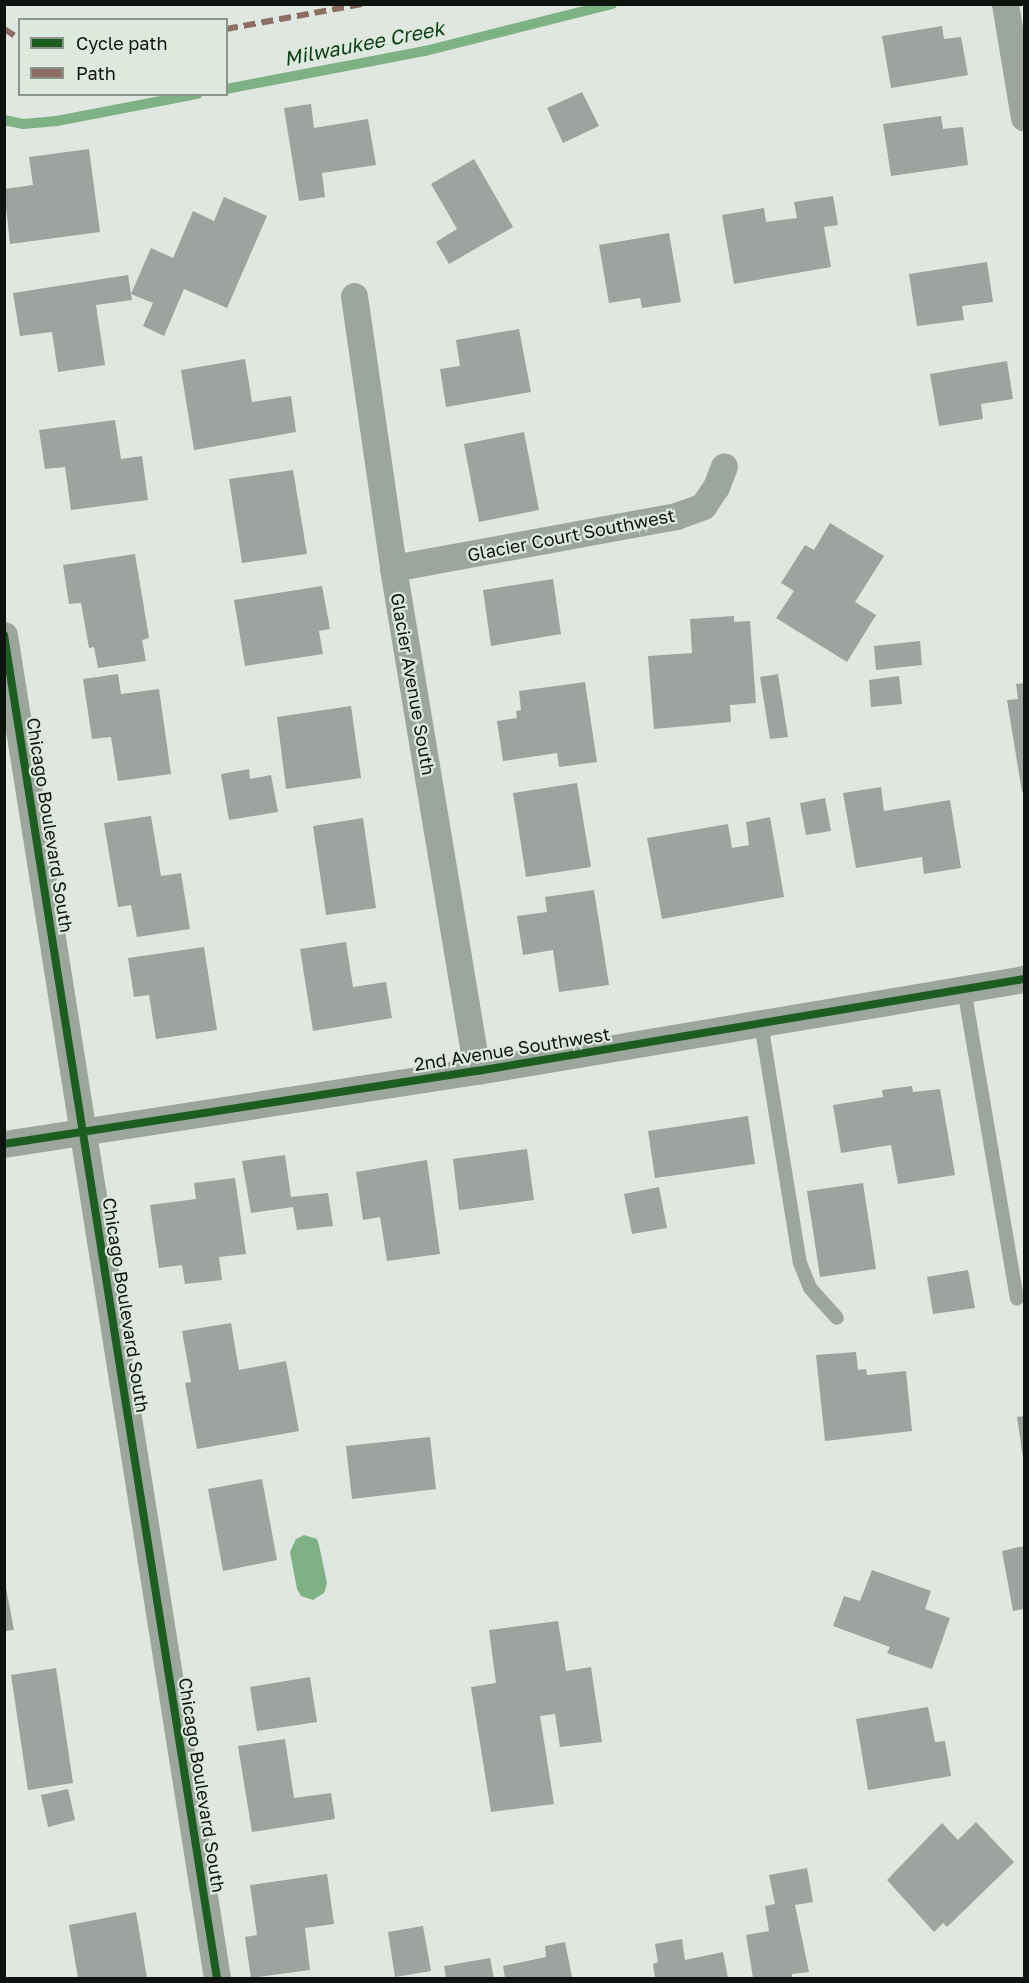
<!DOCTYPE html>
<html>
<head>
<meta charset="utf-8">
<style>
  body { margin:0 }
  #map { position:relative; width:1029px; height:1983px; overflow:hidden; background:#e0e6e0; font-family:"Golos Text",sans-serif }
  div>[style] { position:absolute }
  .water>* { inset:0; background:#7eb184 }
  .stream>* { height:10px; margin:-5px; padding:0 5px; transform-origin:5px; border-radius:5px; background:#7eb184 }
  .building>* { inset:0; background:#9fa39f }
  .service>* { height:14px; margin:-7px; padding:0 7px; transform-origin:7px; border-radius:7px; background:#9da69d }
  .minor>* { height:27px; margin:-13.5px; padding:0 13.5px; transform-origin:13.5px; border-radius:13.5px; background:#9da69d }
  .quiet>* { height:6px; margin-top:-3px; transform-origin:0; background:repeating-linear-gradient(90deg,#8d6e63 0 12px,transparent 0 18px) }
  .cycleway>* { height:8px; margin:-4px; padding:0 4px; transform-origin:4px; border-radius:4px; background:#1b5e20 }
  span { translate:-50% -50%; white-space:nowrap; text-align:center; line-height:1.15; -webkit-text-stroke:4.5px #dde9dd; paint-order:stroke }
  .street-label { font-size:18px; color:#0f130f }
  .water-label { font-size:20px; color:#0b3f15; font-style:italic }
  .frame { position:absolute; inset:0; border:6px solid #0f130f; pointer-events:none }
  .legend { position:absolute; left:18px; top:18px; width:210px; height:78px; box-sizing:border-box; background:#dde9dd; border:2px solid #8b938b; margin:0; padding:8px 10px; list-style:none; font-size:18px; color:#0f130f }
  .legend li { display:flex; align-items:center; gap:12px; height:30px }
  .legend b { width:30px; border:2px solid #8b938b }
</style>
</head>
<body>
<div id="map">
  <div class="water">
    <i style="clip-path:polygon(304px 1535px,317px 1539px,319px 1545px,327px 1583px,324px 1593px,313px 1600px,301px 1596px,297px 1589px,290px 1552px,296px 1539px)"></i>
  </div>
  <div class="stream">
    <i style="left:226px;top:89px;width:203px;rotate:-10.8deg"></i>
    <i style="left:425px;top:51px;width:193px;rotate:-14.1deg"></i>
    <i style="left:4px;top:120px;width:19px;rotate:12deg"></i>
    <i style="left:23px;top:124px;width:34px;rotate:-5deg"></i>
    <i style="left:57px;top:121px;width:143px;rotate:-10.9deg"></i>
  </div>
  <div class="building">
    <i style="clip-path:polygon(942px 26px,944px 39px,961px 37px,968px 75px,891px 88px,882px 36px)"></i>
    <i style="clip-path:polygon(582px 92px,599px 126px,563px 143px,547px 108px)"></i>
    <i style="clip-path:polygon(311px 104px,314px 128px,368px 119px,376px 165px,322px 173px,325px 197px,299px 201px,284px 108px)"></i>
    <i style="clip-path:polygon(941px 116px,943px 129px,963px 127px,968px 165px,891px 176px,883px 124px)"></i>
    <i style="clip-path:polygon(89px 149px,100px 232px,10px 244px,4px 189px,33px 185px,29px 157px)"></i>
    <i style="clip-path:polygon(474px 159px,513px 227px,449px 264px,436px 242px,457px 229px,431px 184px)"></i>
    <i style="clip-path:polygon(833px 196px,838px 225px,824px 227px,831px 267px,734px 284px,722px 215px,764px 208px,766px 222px,797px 218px,794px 202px)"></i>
    <i style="clip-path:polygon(224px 197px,267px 216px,227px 308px,184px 289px,164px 336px,143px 326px,153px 303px,131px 294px,151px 248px,173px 258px,193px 211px,214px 221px)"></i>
    <i style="clip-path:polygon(669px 233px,681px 302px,642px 308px,640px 298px,609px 303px,599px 245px)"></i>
    <i style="clip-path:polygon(987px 262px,993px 302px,962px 306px,964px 320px,917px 326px,909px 274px)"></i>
    <i style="clip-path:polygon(128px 275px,132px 300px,96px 305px,105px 365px,58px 372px,52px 332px,20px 336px,13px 293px)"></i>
    <i style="clip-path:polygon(519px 329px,531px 392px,446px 407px,440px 369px,460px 366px,456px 340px)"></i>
    <i style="clip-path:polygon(245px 359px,252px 402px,291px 396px,296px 432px,194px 450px,181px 370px)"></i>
    <i style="clip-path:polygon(1007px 361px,1013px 399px,981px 404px,983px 419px,939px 426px,930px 374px)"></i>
    <i style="clip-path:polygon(115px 420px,121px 459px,142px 456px,148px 500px,71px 510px,65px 467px,45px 469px,39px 430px)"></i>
    <i style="clip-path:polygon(524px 432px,539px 510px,479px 522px,464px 444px)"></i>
    <i style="clip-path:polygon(293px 470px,307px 554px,242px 563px,229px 479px)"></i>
    <i style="clip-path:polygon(830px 523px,884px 556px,855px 602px,876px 615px,847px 662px,776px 618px,794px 591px,781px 583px,805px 545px,814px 550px)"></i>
    <i style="clip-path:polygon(135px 554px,149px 638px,142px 640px,146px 661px,98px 668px,94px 647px,89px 648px,81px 603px,69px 604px,63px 565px)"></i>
    <i style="clip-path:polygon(553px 579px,561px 634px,491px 646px,483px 590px)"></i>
    <i style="clip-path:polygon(322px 586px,330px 629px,319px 631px,323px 654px,245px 666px,234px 600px)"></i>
    <i style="clip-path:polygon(734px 616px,734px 622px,750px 621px,756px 703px,730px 705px,731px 722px,654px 729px,648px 656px,692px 653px,690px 619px)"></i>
    <i style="clip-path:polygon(920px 641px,922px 665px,876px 670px,874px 646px)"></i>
    <i style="clip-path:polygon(118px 674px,121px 694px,159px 689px,171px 774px,118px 781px,111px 737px,92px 739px,83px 679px)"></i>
    <i style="clip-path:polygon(778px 674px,788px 737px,770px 739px,760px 677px)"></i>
    <i style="clip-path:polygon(899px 676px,902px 704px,871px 707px,869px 680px)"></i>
    <i style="clip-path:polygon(585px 682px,597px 762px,559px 767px,557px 753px,503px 761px,497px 721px,517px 718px,516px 711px,521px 710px,519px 691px)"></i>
    <i style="clip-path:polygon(1024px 683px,1024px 791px,1022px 792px,1007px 700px,1018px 699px,1016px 684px)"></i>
    <i style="clip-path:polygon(351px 706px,361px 778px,286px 789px,277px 717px)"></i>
    <i style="clip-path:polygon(249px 769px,250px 779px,271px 775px,278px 812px,229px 820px,221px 774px)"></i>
    <i style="clip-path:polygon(577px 783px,591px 867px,526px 877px,513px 793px)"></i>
    <i style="clip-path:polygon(881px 787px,884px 811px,950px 800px,961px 868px,924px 874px,922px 857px,856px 868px,843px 793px)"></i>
    <i style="clip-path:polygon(825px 798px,831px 831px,806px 835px,800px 803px)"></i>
    <i style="clip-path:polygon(151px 816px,161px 876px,181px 873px,190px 929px,137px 937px,131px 905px,118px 907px,104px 823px)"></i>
    <i style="clip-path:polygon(770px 817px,784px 897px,662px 919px,647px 838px,728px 824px,732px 848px,749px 845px,746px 822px)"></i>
    <i style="clip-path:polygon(363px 818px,376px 908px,326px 915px,313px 826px)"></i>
    <i style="clip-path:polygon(594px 890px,609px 985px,559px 992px,553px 950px,523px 955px,517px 916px,547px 912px,545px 897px)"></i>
    <i style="clip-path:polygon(346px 942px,353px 987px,386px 982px,392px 1018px,313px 1031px,300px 949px)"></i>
    <i style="clip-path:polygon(204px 947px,217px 1030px,156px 1039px,149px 995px,134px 997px,128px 958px)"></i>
    <i style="clip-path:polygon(912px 1086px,913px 1092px,940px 1089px,955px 1175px,898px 1184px,891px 1145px,841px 1153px,833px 1105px,883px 1097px,882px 1090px)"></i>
    <i style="clip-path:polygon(748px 1116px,755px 1164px,655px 1178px,648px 1131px)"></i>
    <i style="clip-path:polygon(527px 1149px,534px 1200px,459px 1210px,453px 1159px)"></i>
    <i style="clip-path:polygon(285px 1155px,291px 1197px,328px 1193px,333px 1226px,297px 1230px,293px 1207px,251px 1213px,242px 1161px)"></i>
    <i style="clip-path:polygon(427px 1160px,440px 1254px,387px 1261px,380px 1217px,363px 1220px,356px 1172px)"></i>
    <i style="clip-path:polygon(235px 1178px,246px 1254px,219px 1257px,222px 1280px,185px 1284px,182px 1265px,159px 1268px,150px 1205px,196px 1199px,194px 1183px)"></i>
    <i style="clip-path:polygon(863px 1183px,876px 1269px,820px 1277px,807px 1191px)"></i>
    <i style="clip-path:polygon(659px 1187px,667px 1228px,632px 1234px,624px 1194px)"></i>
    <i style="clip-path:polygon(968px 1270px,975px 1308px,933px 1314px,927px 1277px)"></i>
    <i style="clip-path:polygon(231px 1323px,239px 1370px,286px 1361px,299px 1431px,197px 1449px,185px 1383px,191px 1382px,182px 1331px)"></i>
    <i style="clip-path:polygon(856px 1352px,858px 1370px,866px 1369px,867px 1375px,906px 1371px,912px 1431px,825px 1441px,816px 1355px)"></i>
    <i style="clip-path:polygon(1024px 1416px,1024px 1458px,1023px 1458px,1017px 1417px)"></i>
    <i style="clip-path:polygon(430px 1437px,436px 1489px,352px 1499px,346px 1446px)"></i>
    <i style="clip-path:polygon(262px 1479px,277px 1560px,223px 1571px,208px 1489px)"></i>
    <i style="clip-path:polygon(1024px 1546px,1024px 1609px,1013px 1611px,1002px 1551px)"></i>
    <i style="clip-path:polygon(872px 1570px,931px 1591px,925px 1609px,950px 1618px,932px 1669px,887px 1653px,890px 1647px,833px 1626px,844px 1596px,860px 1601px)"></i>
    <i style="clip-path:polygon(4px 1577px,14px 1630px,4px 1631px)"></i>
    <i style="clip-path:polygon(558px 1621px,566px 1671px,591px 1667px,602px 1742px,560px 1747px,555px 1714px,540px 1716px,554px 1804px,491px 1812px,471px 1687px,496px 1683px,489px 1630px)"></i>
    <i style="clip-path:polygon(56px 1668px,73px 1783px,28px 1790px,11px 1675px)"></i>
    <i style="clip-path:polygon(310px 1677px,317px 1722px,257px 1731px,250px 1687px)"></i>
    <i style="clip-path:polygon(928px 1707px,935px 1742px,945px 1741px,951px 1776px,868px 1790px,856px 1719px)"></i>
    <i style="clip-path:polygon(285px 1739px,294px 1798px,331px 1793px,335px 1819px,252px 1832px,238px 1746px)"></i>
    <i style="clip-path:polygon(68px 1789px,75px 1820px,48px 1827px,41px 1795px)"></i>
    <i style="clip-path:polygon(976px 1822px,1014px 1862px,947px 1927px,943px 1923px,934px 1932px,887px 1880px,942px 1823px,958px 1840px)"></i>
    <i style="clip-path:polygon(807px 1868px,813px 1902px,795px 1905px,809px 1972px,792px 1974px,792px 1978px,753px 1978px,746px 1935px,769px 1931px,765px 1906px,775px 1904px,769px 1875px)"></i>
    <i style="clip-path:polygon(327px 1874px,334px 1924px,305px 1928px,310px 1970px,251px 1978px,245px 1937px,257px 1935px,250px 1885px)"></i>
    <i style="clip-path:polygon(136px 1912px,147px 1978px,78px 1978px,69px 1925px)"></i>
    <i style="clip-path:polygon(423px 1926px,431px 1971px,395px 1977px,388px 1932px)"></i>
    <i style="clip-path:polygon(682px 1939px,685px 1960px,723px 1952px,728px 1978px,655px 1978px,653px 1964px,658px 1962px,655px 1944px)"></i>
    <i style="clip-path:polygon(565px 1942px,572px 1977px,505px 1978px,503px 1966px,546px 1957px,545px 1946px)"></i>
    <i style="clip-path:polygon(490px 1958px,494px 1978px,446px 1978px,444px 1966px)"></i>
  </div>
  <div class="service">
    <i style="left:964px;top:989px;width:314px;rotate:80.3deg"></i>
    <i style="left:761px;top:1023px;width:243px;rotate:80.8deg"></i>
    <i style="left:800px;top:1263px;width:27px;rotate:68deg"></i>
    <i style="left:810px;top:1288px;width:40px;rotate:48deg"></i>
  </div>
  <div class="minor">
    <i style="left:1005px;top:4px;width:115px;rotate:80.5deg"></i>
    <i style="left:354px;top:296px;width:275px;rotate:81.8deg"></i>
    <i style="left:393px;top:568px;width:510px;rotate:80.52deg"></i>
    <i style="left:393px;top:568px;width:288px;rotate:-10.4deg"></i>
    <i style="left:676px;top:516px;width:29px;rotate:-20deg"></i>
    <i style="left:703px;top:506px;width:23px;rotate:-56deg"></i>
    <i style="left:716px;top:487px;width:22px;rotate:-69deg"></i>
    <i style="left:4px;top:635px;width:1360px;rotate:80.99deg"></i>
    <i style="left:4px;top:1144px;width:479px;rotate:-8.8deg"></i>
    <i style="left:477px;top:1071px;width:555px;rotate:-9.55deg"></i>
  </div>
  <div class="quiet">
    <i style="left:4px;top:29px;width:19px;rotate:32deg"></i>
    <i style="left:226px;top:29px;width:138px;rotate:-10.4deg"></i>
  </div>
  <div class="cycleway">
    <i style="left:4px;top:635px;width:1360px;rotate:80.99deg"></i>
    <i style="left:4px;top:1144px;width:479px;rotate:-8.8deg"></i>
    <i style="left:477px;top:1071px;width:555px;rotate:-9.55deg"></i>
  </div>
  <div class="street-label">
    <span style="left:571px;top:535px;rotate:-11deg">Glacier Court Southwest</span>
    <span style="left:413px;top:684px;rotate:80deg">Glacier Avenue South</span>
    <span style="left:50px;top:825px;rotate:81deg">Chicago Boulevard South</span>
    <span style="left:512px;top:1049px;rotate:-9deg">2nd Avenue Southwest</span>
    <span style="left:126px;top:1305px;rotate:81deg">Chicago Boulevard South</span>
    <span style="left:202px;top:1785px;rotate:81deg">Chicago Boulevard South</span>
  </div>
  <div class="water-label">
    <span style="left:364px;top:43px;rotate:-11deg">Milwaukee Creek</span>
  </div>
  <div class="frame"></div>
  <ul class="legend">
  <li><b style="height:8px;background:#1b5e20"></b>Cycle path</li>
  <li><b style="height:8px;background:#8d6e63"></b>Path</li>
  </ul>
</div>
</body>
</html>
